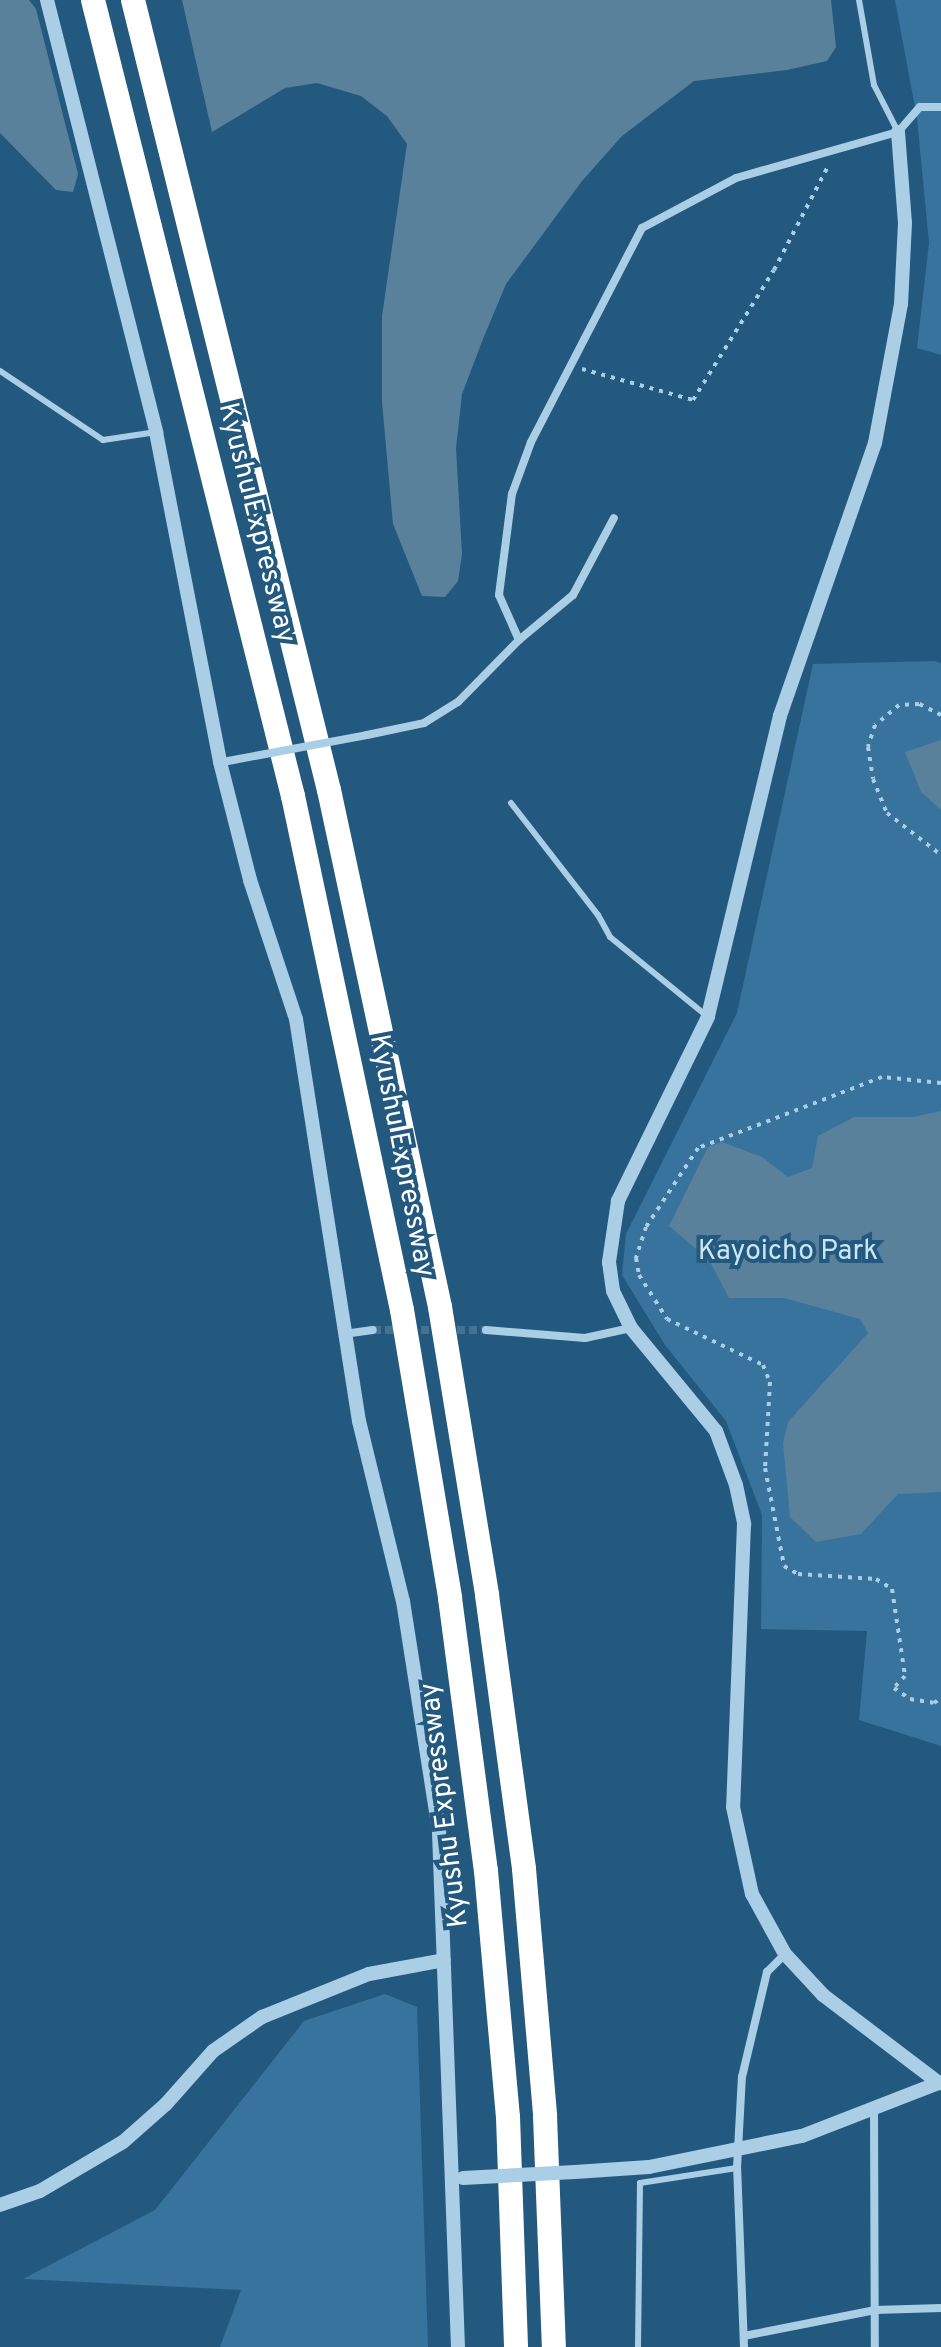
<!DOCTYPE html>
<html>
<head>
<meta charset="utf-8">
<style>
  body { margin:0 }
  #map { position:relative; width:941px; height:2347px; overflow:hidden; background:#23597e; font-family:Overpass,sans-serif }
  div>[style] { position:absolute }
  .green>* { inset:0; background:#37739c }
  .water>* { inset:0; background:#5a819b }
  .minor-tunnel>* { height:8px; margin-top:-4px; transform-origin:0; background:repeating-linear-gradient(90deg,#447291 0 8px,transparent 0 12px) }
  .path>* { height:4px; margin-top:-2px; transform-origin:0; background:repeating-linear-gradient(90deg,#a9cee6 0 4px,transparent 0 10px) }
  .service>* { height:6px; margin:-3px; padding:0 3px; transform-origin:3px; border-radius:3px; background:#a9cee6 }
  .minor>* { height:8px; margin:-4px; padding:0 4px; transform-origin:4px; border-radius:4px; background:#a9cee6 }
  .tertiary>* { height:14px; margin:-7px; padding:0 7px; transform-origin:7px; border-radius:7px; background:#a9cee6 }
  .motorway>* { height:24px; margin:-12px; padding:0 12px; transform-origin:12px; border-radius:12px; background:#fff }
  .minor-bridge>* { height:8px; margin:-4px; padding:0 4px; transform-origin:4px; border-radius:4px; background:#a9cee6 }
  .tertiary-bridge>* { height:14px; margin:-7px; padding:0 7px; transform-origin:7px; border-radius:7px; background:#a9cee6 }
  span { translate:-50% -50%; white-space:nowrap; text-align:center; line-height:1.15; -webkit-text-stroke:8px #23597e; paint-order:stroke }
  .street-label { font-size:28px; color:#fff }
  .park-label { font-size:28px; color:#cce5f5 }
</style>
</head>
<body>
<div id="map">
  <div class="green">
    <i style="clip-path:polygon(895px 0,941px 0,941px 355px,917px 348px,929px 243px,917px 118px)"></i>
    <i style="clip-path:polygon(935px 661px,941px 663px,941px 1746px,859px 1720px,867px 1631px,761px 1629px,762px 1515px,726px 1421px,665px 1345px,622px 1275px,626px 1234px,737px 1013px,813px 664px)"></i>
    <i style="clip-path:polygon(385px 1994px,417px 2007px,428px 2347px,220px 2347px,241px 2290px,23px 2279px,155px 2210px,304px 2021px)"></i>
  </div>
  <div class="water">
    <i style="clip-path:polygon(0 0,29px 0,36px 9px,78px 174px,73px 192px,56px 190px,0 133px)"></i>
    <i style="clip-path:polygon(182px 0,831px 0,836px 47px,827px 61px,787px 70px,694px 81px,622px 136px,582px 181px,506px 284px,483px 339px,462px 394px,456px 448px,462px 554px,458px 581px,445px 597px,422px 596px,393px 524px,382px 402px,382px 316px,407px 144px,387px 116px,361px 96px,317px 83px,285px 88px,212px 132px)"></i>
    <i style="clip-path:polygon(941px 740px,941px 810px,921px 792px,905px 752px)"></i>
    <i style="clip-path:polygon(941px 1111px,941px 1492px,898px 1494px,861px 1534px,816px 1542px,790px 1517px,783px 1443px,788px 1422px,868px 1333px,860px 1319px,784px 1298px,729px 1298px,709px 1260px,669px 1226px,708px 1147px,722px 1142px,762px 1157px,788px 1177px,812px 1168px,818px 1136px,854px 1117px,913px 1117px)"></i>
  </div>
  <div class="minor-tunnel">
    <i style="left:373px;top:1330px;width:113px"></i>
  </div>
  <div class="path">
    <i style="left:582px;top:369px;width:115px;rotate:15.6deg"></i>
    <i style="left:693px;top:400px;width:153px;rotate:-58.1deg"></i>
    <i style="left:774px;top:270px;width:115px;rotate:-62.5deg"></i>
    <i style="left:941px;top:715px;width:25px;rotate:-153deg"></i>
    <i style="left:919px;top:704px;width:20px;rotate:177deg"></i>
    <i style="left:899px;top:705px;width:31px;rotate:140deg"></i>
    <i style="left:875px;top:725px;width:23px;rotate:108deg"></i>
    <i style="left:868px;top:747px;width:32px;rotate:81deg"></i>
    <i style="left:873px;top:779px;width:37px;rotate:68deg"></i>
    <i style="left:887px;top:813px;width:68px;rotate:37.9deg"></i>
    <i style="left:941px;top:1083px;width:59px;rotate:-174.2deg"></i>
    <i style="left:882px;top:1077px;width:197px;rotate:158.9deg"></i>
    <i style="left:698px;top:1148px;width:95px;rotate:123.4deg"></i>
    <i style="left:646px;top:1227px;width:33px;rotate:108deg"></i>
    <i style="left:636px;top:1258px;width:17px;rotate:80deg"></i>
    <i style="left:639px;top:1275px;width:52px;rotate:57.5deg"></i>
    <i style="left:667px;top:1319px;width:106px;rotate:25.6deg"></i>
    <i style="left:763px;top:1365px;width:18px;rotate:68deg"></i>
    <i style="left:770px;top:1382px;width:86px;rotate:93.3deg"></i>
    <i style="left:765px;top:1468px;width:100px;rotate:79deg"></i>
    <i style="left:784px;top:1566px;width:16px;rotate:30deg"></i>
    <i style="left:798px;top:1574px;width:78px;rotate:3.7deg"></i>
    <i style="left:876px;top:1579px;width:19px;rotate:32deg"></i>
    <i style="left:892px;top:1589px;width:88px;rotate:81.5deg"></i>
    <i style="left:905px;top:1676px;width:16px;rotate:133deg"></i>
    <i style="left:894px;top:1688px;width:19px;rotate:35deg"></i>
    <i style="left:910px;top:1699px;width:24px;rotate:9deg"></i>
    <i style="left:934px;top:1703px;width:9px;rotate:-36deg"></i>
  </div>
  <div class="service">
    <i style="left:859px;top:0;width:86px;rotate:80deg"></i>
    <i style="left:874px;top:85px;width:53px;rotate:62.9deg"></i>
    <i style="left:0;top:371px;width:124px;rotate:33.8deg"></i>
    <i style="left:103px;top:440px;width:54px;rotate:-8.6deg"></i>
    <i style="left:511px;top:803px;width:142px;rotate:52.2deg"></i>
    <i style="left:598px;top:915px;width:25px;rotate:61deg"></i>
    <i style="left:610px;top:937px;width:125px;rotate:39.2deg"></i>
    <i style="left:638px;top:2347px;width:164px;rotate:-89.3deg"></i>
    <i style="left:640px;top:2183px;width:98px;rotate:-8.8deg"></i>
  </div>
  <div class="minor">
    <i style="left:519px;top:640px;width:70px;rotate:-39.8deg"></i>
    <i style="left:573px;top:595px;width:87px;rotate:-62deg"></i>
    <i style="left:367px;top:735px;width:58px;rotate:-11.9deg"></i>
    <i style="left:424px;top:723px;width:40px;rotate:-32deg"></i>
    <i style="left:458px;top:702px;width:87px;rotate:-45.5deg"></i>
    <i style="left:519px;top:640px;width:49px;rotate:-114deg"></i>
    <i style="left:499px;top:595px;width:102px;rotate:-82.7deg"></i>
    <i style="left:512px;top:494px;width:55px;rotate:-69.9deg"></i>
    <i style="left:531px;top:442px;width:241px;rotate:-62.6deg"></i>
    <i style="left:642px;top:228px;width:106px;rotate:-28deg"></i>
    <i style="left:736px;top:178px;width:168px;rotate:-15.9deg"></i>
    <i style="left:898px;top:132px;width:33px;rotate:-49deg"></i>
    <i style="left:920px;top:107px;width:21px"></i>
    <i style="left:486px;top:1330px;width:99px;rotate:4.6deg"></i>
    <i style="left:585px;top:1338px;width:47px;rotate:-12.3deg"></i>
    <i style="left:344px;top:1334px;width:29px;rotate:-8deg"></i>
    <i style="left:874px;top:2112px;width:235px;rotate:89.8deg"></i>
    <i style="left:744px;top:2336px;width:134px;rotate:-11.2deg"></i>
    <i style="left:875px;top:2310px;width:66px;rotate:-1.7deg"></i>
    <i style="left:744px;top:2347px;width:179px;rotate:-92.2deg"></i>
    <i style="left:737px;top:2168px;width:91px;rotate:-86.9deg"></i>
    <i style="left:742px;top:2077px;width:108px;rotate:-76.6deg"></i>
    <i style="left:767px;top:1972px;width:25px;rotate:-45deg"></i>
  </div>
  <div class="tertiary">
    <i style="left:47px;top:0;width:446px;rotate:75.8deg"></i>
    <i style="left:156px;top:432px;width:336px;rotate:79deg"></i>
    <i style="left:220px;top:762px;width:122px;rotate:75.7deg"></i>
    <i style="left:250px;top:880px;width:146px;rotate:71.7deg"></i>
    <i style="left:296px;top:1019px;width:407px;rotate:81.1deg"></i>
    <i style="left:359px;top:1421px;width:185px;rotate:76.3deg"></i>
    <i style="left:403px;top:1601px;width:234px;rotate:81.1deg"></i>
    <i style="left:439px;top:1832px;width:515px;rotate:87.89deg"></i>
    <i style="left:898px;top:132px;width:91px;rotate:85.6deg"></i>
    <i style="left:905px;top:223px;width:81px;rotate:92.8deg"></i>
    <i style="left:901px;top:304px;width:141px;rotate:100.6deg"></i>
    <i style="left:875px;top:443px;width:289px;rotate:109.2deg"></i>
    <i style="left:780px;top:716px;width:309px;rotate:103.5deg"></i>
    <i style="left:708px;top:1017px;width:205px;rotate:116.1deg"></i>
    <i style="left:618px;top:1201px;width:62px;rotate:98.4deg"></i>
    <i style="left:609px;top:1262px;width:29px;rotate:82deg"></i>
    <i style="left:613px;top:1291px;width:41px;rotate:64.1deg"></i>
    <i style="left:631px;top:1328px;width:134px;rotate:50.5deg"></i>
    <i style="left:716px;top:1431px;width:58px;rotate:69.7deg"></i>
    <i style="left:736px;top:1485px;width:40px;rotate:78deg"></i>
    <i style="left:744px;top:1524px;width:283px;rotate:92.2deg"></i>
    <i style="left:733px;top:1807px;width:89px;rotate:77.7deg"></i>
    <i style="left:752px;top:1894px;width:68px;rotate:61.2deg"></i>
    <i style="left:785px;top:1954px;width:56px;rotate:47.2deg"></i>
    <i style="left:823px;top:1995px;width:146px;rotate:37.2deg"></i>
    <i style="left:575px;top:2172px;width:74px;rotate:-3.9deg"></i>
    <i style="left:649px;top:2167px;width:156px;rotate:-11.5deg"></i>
    <i style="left:802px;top:2136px;width:149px;rotate:-21.2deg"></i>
    <i style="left:0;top:2205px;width:42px;rotate:-19.3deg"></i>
    <i style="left:40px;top:2191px;width:96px;rotate:-30.6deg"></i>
    <i style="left:123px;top:2142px;width:57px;rotate:-41.5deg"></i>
    <i style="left:166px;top:2104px;width:71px;rotate:-48.4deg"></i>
    <i style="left:213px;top:2051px;width:60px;rotate:-34.8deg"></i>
    <i style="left:262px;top:2017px;width:115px;rotate:-21.9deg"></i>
    <i style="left:369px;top:1974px;width:76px;rotate:-10.6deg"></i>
  </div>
  <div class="motorway">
    <i style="left:93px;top:0;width:821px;rotate:75.9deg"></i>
    <i style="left:293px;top:796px;width:525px;rotate:78.03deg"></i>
    <i style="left:402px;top:1310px;width:292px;rotate:80.5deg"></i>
    <i style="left:450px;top:1598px;width:275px;rotate:82.5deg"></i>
    <i style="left:486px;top:1871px;width:247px;rotate:84.9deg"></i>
    <i style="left:508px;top:2117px;width:230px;rotate:88deg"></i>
    <i style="left:133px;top:0;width:814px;rotate:76.07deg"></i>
    <i style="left:329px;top:790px;width:529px;rotate:77.88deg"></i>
    <i style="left:440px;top:1307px;width:292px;rotate:80.7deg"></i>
    <i style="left:487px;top:1595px;width:276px;rotate:82.3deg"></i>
    <i style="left:524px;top:1869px;width:248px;rotate:85.1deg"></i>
    <i style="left:545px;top:2116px;width:231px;rotate:87.8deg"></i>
  </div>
  <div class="minor-bridge">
    <i style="left:228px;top:761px;width:141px;rotate:-10.6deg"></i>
  </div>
  <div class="tertiary-bridge">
    <i style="left:463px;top:2178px;width:112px;rotate:-3.1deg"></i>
  </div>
  <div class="street-label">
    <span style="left:256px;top:523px;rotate:76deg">Kyushu Expressway</span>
    <span style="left:401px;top:1156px;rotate:79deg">Kyushu Expressway</span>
    <span style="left:445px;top:1805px;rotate:-97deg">Kyushu Expressway</span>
  </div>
  <div class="park-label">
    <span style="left:788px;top:1252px">Kayoicho Park</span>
  </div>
</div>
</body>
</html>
